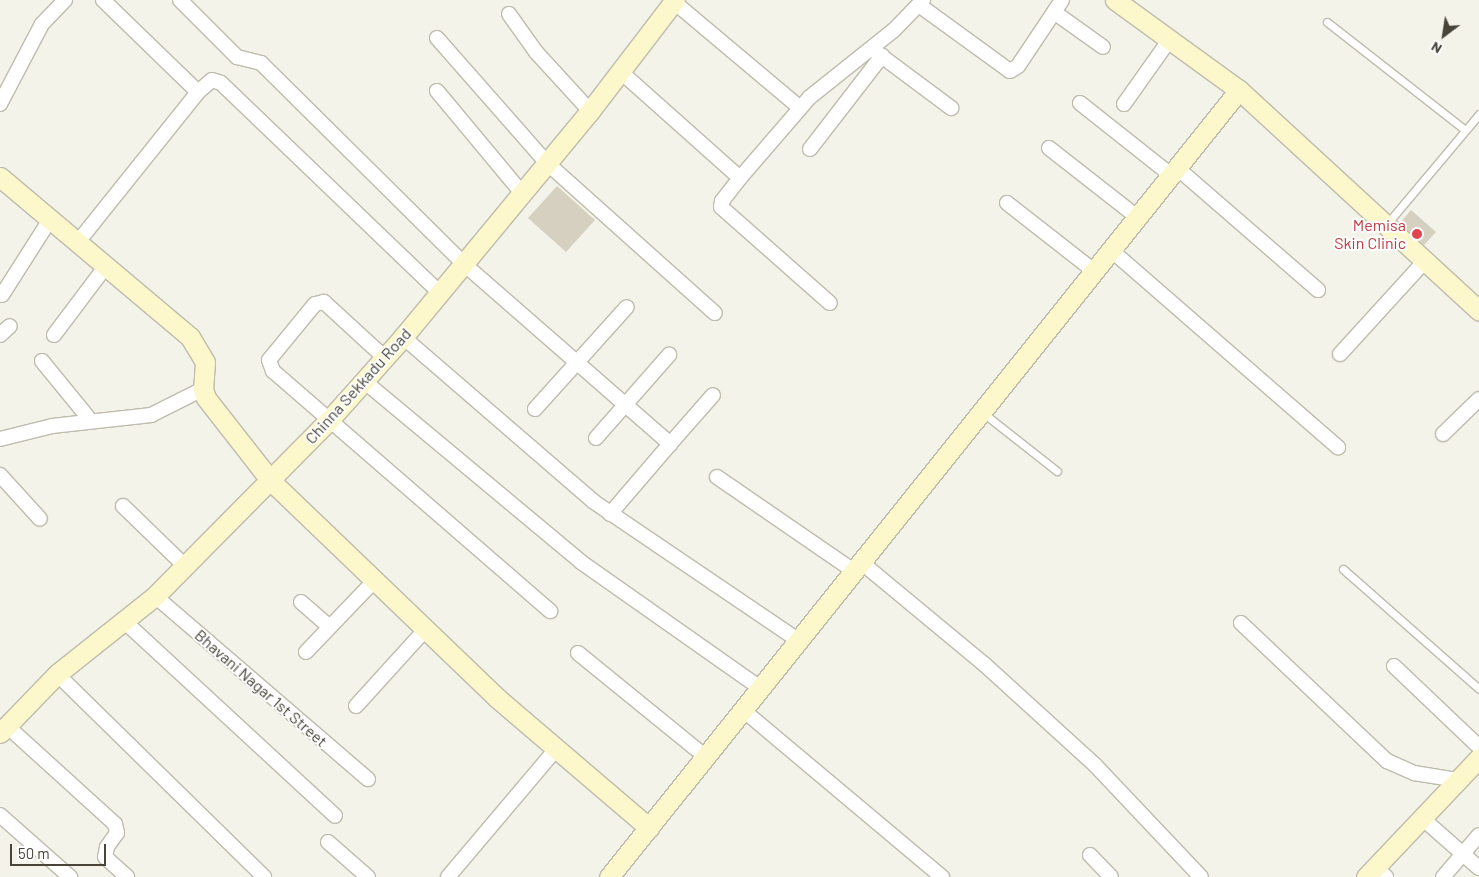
<!DOCTYPE html>
<html>
<head>
<meta charset="utf-8">
<style>
  body { margin:0 }
  #map { position:relative; width:1479px; height:877px; overflow:hidden; background:#f4f3ea; font-family:Barlow,sans-serif }
  div>[style] { position:absolute }
  .building>* { inset:0; background:#d5d0c0 }
  .roads { filter:drop-shadow(1px 0 #bfbcad) drop-shadow(-1px 0 #bfbcad) drop-shadow(0 1px #bfbcad) drop-shadow(0 -1px #bfbcad) }
  .lane>* { height:7px; margin:-3.5px; padding:0 3.5px; transform-origin:3.5px; border-radius:3.5px; background:#fff }
  .street>* { height:14px; margin:-7px; padding:0 7px; transform-origin:7px; border-radius:7px; background:#fff }
  .secondary>* { height:19px; margin:-9.5px; padding:0 9.5px; transform-origin:9.5px; border-radius:9.5px; background:#fcf8cc }
  .dots>* { width:14px; height:14px; translate:-50% -50%; box-sizing:border-box; border:2px solid #fff; border-radius:50% }
  span { translate:-50% -50%; white-space:nowrap; text-align:center; line-height:1.15; -webkit-text-stroke:4px #fff; paint-order:stroke }
  .health-label { font-size:16px; color:#be3a42 }
  .right { translate:-100% -50%; text-align:right }
  .street-label { font-size:16px; color:#484438 }
  .north { position:absolute; left:1419px; top:10px; width:50px; height:50px; -webkit-text-stroke:4px #fff; paint-order:stroke; rotate:211deg; font-size:14px; font-weight:700; line-height:20px; text-align:center; color:#484438 }
  .north::after { content:''; display:block; margin:auto; width:18px; height:22px; background:#484438; clip-path:polygon(50% 0,100% 100%,50% 72%,0 100%) }
  .scale { position:absolute; left:10px; top:844px; width:96px; height:22px; box-sizing:border-box; border:2px solid #484438; border-top:0; padding-left:6px; font-size:15px; line-height:18px; white-space:nowrap; color:#484438; -webkit-text-stroke:4px #fff; paint-order:stroke }
</style>
</head>
<body>
<div id="map">
  <div class="building">
    <i style="clip-path:polygon(557px 186px,595px 220px,566px 252px,528px 218px)"></i>
    <i style="clip-path:polygon(1411px 210px,1436px 232px,1424px 245px,1400px 223px)"></i>
  </div>
  <div class="roads">
    <div class="lane">
      <i style="left:1327px;top:22px;width:175px;rotate:38deg"></i>
      <i style="left:1386px;top:225px;width:145px;rotate:-50deg"></i>
      <i style="left:983px;top:413px;width:94px;rotate:38.1deg"></i>
      <i style="left:1343px;top:569px;width:181px;rotate:41.4deg"></i>
    </div>
    <div class="street">
      <i style="left:103px;top:0;width:132px;rotate:44.1deg"></i>
      <i style="left:198px;top:92px;width:18px;rotate:-41deg"></i>
      <i style="left:212px;top:80px;width:9px;rotate:18deg"></i>
      <i style="left:221px;top:83px;width:303px;rotate:43.8deg"></i>
      <i style="left:180px;top:0;width:81px;rotate:45deg"></i>
      <i style="left:237px;top:57px;width:25px;rotate:14deg"></i>
      <i style="left:261px;top:63px;width:286px;rotate:44.7deg"></i>
      <i style="left:464px;top:264px;width:274px;rotate:41.1deg"></i>
      <i style="left:670px;top:444px;width:65px;rotate:-48.7deg"></i>
      <i style="left:674px;top:2px;width:163px;rotate:40deg"></i>
      <i style="left:919px;top:5px;width:112px;rotate:36deg"></i>
      <i style="left:1010px;top:71px;width:9px;rotate:-32deg"></i>
      <i style="left:1018px;top:66px;width:79px;rotate:-56.3deg"></i>
      <i style="left:1054px;top:12px;width:60px;rotate:35.5deg"></i>
      <i style="left:509px;top:14px;width:47px;rotate:54.6deg"></i>
      <i style="left:536px;top:52px;width:80px;rotate:47.5deg"></i>
      <i style="left:437px;top:38px;width:167px;rotate:48.7deg"></i>
      <i style="left:547px;top:163px;width:225px;rotate:41.8deg"></i>
      <i style="left:876px;top:52px;width:94px;rotate:36.7deg"></i>
      <i style="left:621px;top:72px;width:159px;rotate:41.7deg"></i>
      <i style="left:740px;top:178px;width:107px;rotate:-49.2deg"></i>
      <i style="left:810px;top:97px;width:107px;rotate:-38.6deg"></i>
      <i style="left:894px;top:30px;width:42px;rotate:-46deg"></i>
      <i style="left:437px;top:91px;width:133px;rotate:50.2deg"></i>
      <i style="left:1080px;top:103px;width:116px;rotate:38.4deg"></i>
      <i style="left:0;top:104px;width:90px;rotate:-62.3deg"></i>
      <i style="left:42px;top:24px;width:33px;rotate:-46deg"></i>
      <i style="left:1124px;top:104px;width:80px;rotate:-54.7deg"></i>
      <i style="left:1049px;top:148px;width:112px;rotate:38.1deg"></i>
      <i style="left:810px;top:149px;width:118px;rotate:-52.3deg"></i>
      <i style="left:1176px;top:167px;width:188px;rotate:40.9deg"></i>
      <i style="left:740px;top:178px;width:29px;rotate:128deg"></i>
      <i style="left:722px;top:201px;width:6px;rotate:99deg"></i>
      <i style="left:721px;top:207px;width:145px;rotate:41.4deg"></i>
      <i style="left:1007px;top:203px;width:110px;rotate:38deg"></i>
      <i style="left:78px;top:242px;width:192px;rotate:-51.3deg"></i>
      <i style="left:1111px;top:250px;width:301px;rotate:41deg"></i>
      <i style="left:2px;top:295px;width:91px;rotate:-57.5deg"></i>
      <i style="left:0;top:335px;width:13px;rotate:-42deg"></i>
      <i style="left:54px;top:335px;width:86px;rotate:-53deg"></i>
      <i style="left:403px;top:337px;width:252px;rotate:40.8deg"></i>
      <i style="left:594px;top:502px;width:246px;rotate:34.1deg"></i>
      <i style="left:1340px;top:354px;width:126px;rotate:-47.6deg"></i>
      <i style="left:385px;top:358px;width:83px;rotate:-137.4deg"></i>
      <i style="left:324px;top:302px;width:9px;rotate:167deg"></i>
      <i style="left:315px;top:304px;width:72px;rotate:129.4deg"></i>
      <i style="left:269px;top:360px;width:12px;rotate:70deg"></i>
      <i style="left:273px;top:371px;width:367px;rotate:40.9deg"></i>
      <i style="left:42px;top:361px;width:77px;rotate:50.8deg"></i>
      <i style="left:364px;top:381px;width:283px;rotate:39.8deg"></i>
      <i style="left:581px;top:562px;width:219px;rotate:35.1deg"></i>
      <i style="left:535px;top:409px;width:137px;rotate:-48deg"></i>
      <i style="left:1443px;top:434px;width:50px;rotate:-44.2deg"></i>
      <i style="left:596px;top:438px;width:111px;rotate:-48.7deg"></i>
      <i style="left:0;top:439px;width:54px;rotate:-14deg"></i>
      <i style="left:52px;top:426px;width:100px;rotate:-6.3deg"></i>
      <i style="left:151px;top:415px;width:58px;rotate:-26.6deg"></i>
      <i style="left:0;top:475px;width:59px;rotate:47.7deg"></i>
      <i style="left:717px;top:477px;width:166px;rotate:34.5deg"></i>
      <i style="left:123px;top:506px;width:86px;rotate:44.1deg"></i>
      <i style="left:610px;top:514px;width:92px;rotate:-49.4deg"></i>
      <i style="left:861px;top:562px;width:160px;rotate:39.7deg"></i>
      <i style="left:984px;top:664px;width:150px;rotate:42.3deg"></i>
      <i style="left:1095px;top:765px;width:154px;rotate:46.6deg"></i>
      <i style="left:155px;top:596px;width:281px;rotate:40.7deg"></i>
      <i style="left:301px;top:602px;width:38px;rotate:41deg"></i>
      <i style="left:124px;top:621px;width:287px;rotate:42.7deg"></i>
      <i style="left:1241px;top:623px;width:201px;rotate:43.4deg"></i>
      <i style="left:1387px;top:761px;width:30px;rotate:24deg"></i>
      <i style="left:1414px;top:773px;width:45px;rotate:9deg"></i>
      <i style="left:306px;top:652px;width:98px;rotate:-46.2deg"></i>
      <i style="left:578px;top:653px;width:165px;rotate:39.1deg"></i>
      <i style="left:1394px;top:666px;width:117px;rotate:43.6deg"></i>
      <i style="left:57px;top:674px;width:290px;rotate:44.4deg"></i>
      <i style="left:356px;top:706px;width:103px;rotate:-47.8deg"></i>
      <i style="left:743px;top:710px;width:260px;rotate:40deg"></i>
      <i style="left:7px;top:726px;width:146px;rotate:42.2deg"></i>
      <i style="left:115px;top:824px;width:9px;rotate:77deg"></i>
      <i style="left:117px;top:833px;width:17px;rotate:126deg"></i>
      <i style="left:107px;top:847px;width:10px;rotate:101deg"></i>
      <i style="left:105px;top:857px;width:30px;rotate:42deg"></i>
      <i style="left:0;top:815px;width:94px;rotate:41.5deg"></i>
      <i style="left:1422px;top:818px;width:76px;rotate:41.3deg"></i>
      <i style="left:328px;top:842px;width:53px;rotate:41.2deg"></i>
      <i style="left:1090px;top:855px;width:30px;rotate:46deg"></i>
      <i style="left:1375px;top:867px;width:15px;rotate:42deg"></i>
      <i style="left:448px;top:877px;width:167px;rotate:-49.8deg"></i>
      <i style="left:1443px;top:877px;width:55px;rotate:-49.4deg"></i>
    </div>
    <div class="secondary">
      <i style="left:1115px;top:0;width:153px;rotate:36deg"></i>
      <i style="left:1239px;top:90px;width:326px;rotate:42.6deg"></i>
      <i style="left:0;top:177px;width:248px;rotate:40.1deg"></i>
      <i style="left:190px;top:337px;width:29px;rotate:59deg"></i>
      <i style="left:205px;top:362px;width:27px;rotate:94deg"></i>
      <i style="left:203px;top:389px;width:9px;rotate:72deg"></i>
      <i style="left:206px;top:398px;width:104px;rotate:52deg"></i>
      <i style="left:270px;top:480px;width:315px;rotate:43.8deg"></i>
      <i style="left:497px;top:698px;width:200px;rotate:40.5deg"></i>
      <i style="left:0;top:733px;width:82px;rotate:-46deg"></i>
      <i style="left:57px;top:674px;width:125px;rotate:-38.5deg"></i>
      <i style="left:155px;top:596px;width:249px;rotate:-45.3deg"></i>
      <i style="left:330px;top:419px;width:110px;rotate:-48.3deg"></i>
      <i style="left:403px;top:337px;width:293px;rotate:-50.4deg"></i>
      <i style="left:590px;top:111px;width:140px;rotate:-52.6deg"></i>
      <i style="left:609px;top:877px;width:1008px;rotate:-51.32deg"></i>
      <i style="left:1366px;top:877px;width:164px;rotate:-46.5deg"></i>
    </div>
  </div>
  <div class="dots">
    <i style="left:1417px;top:234px;background:#e0444e"></i>
  </div>
  <div class="health-label">
    <span class="right" style="left:1406px;top:234px">Memisa<br>Skin Clinic</span>
  </div>
  <div class="street-label">
    <span style="left:358px;top:386px;rotate:-48deg">Chinna Sekkadu Road</span>
    <span style="left:261px;top:688px;rotate:41deg">Bhavani Nagar 1st Street</span>
  </div>
  <div class="north">N</div>
  <div class="scale">50 m</div>
</div>
</body>
</html>
